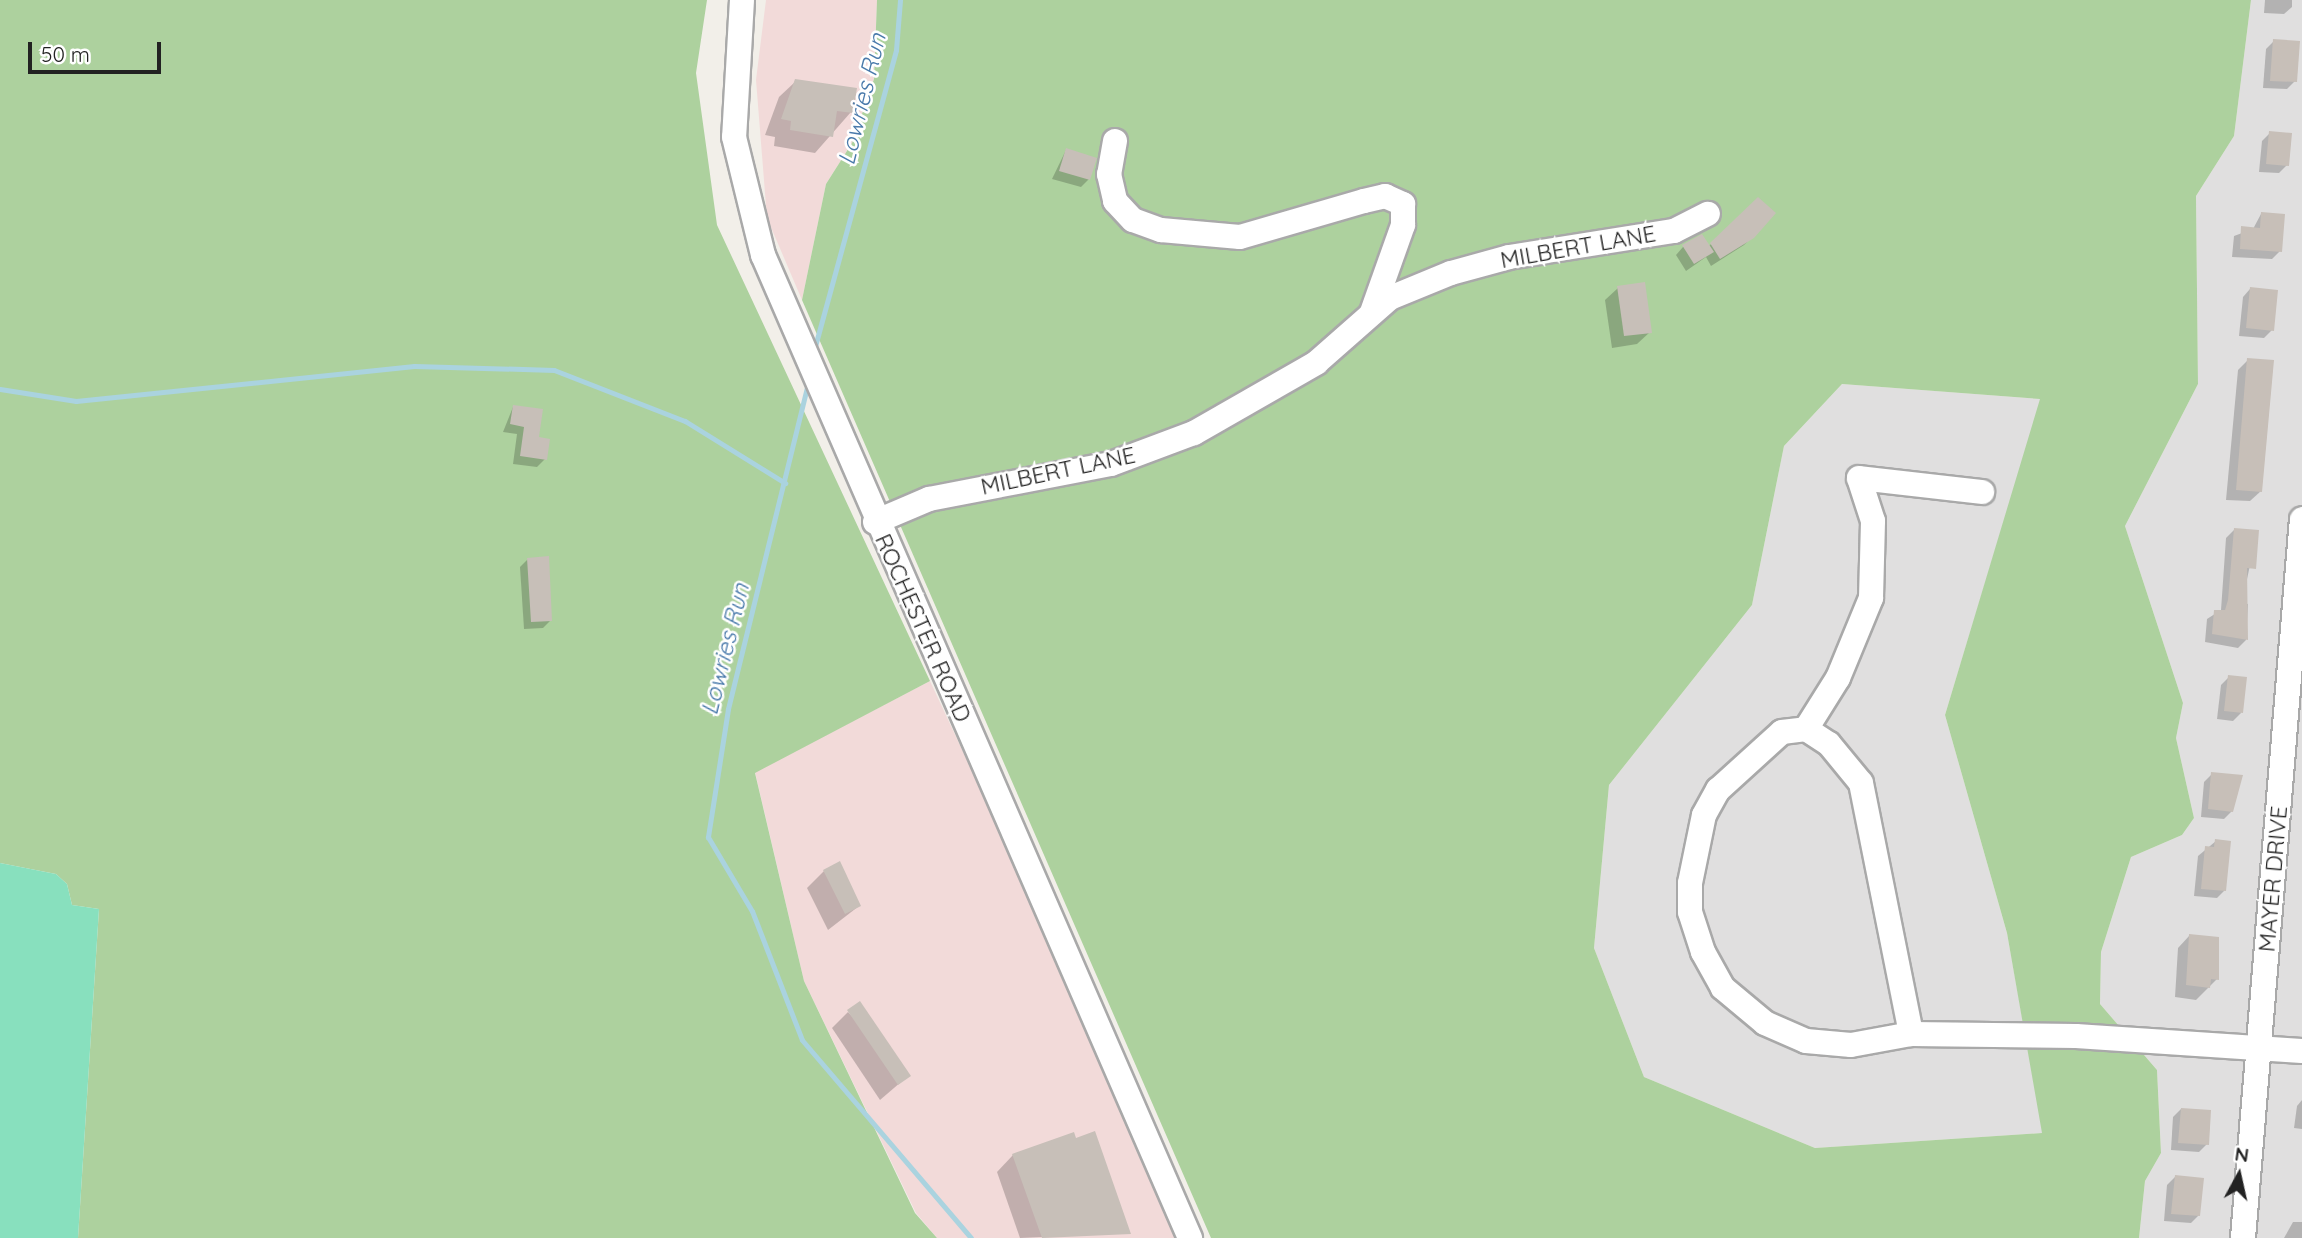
<!DOCTYPE html>
<html>
<head>
<meta charset="utf-8">
<style>
  body { margin:0 }
  #map { position:relative; width:2302px; height:1238px; overflow:hidden; background:#f2efe9; font-family:Quicksand,sans-serif }
  div>[style] { position:absolute }
  .residential>* { inset:0; background:#e0dfdf }
  .commercial>* { inset:0; background:#f2dad9 }
  .forest>* { inset:0; background:#add19e }
  .pitch>* { inset:0; background:#88e0be }
  .shadow>* { inset:0; background:#0003 }
  .stream>* { height:5px; margin:-2.5px; padding:0 2.5px; transform-origin:2.5px; border-radius:2.5px; background:#aad3df }
  .building>* { inset:0; background:#c7bfb8 }
  .roads { filter:drop-shadow(2px 0 #a9a9a9) drop-shadow(-2px 0 #a9a9a9) drop-shadow(0 2px #a9a9a9) drop-shadow(0 -2px #a9a9a9) }
  .minor>* { height:24px; margin:-12px; padding:0 12px; transform-origin:12px; border-radius:12px; background:#fff }
  span { translate:-50% -50%; white-space:nowrap; text-align:center; line-height:1.15; -webkit-text-stroke:5px #fff; paint-order:stroke }
  .street-label { font-size:23px; color:#222 }
  .water-label { font-size:24px; color:#4a7aab; font-style:italic }
  .north { position:absolute; left:2204px; top:1140px; width:70px; height:70px; -webkit-text-stroke:5px #fff; paint-order:stroke; rotate:8deg; font-size:19px; font-weight:700; line-height:28px; text-align:center; color:#222 }
  .north::after { content:''; display:block; margin:auto; width:24px; height:32px; background:#222; clip-path:polygon(50% 0,100% 100%,50% 72%,0 100%) }
  .scale { position:absolute; left:28px; top:42px; width:133px; height:32px; box-sizing:border-box; border:4px solid #222; border-top:0; padding-left:9px; font-size:21px; line-height:24px; white-space:nowrap; color:#222; -webkit-text-stroke:5px #fff; paint-order:stroke }
</style>
</head>
<body>
<div id="map">
  <div class="residential">
    <i style="clip-path:polygon(2251px 0,2302px 0,2302px 1238px,2139px 1238px,2145px 1181px,2161px 1153px,2157px 1070px,2100px 1004px,2101px 952px,2131px 857px,2182px 835px,2194px 818px,2176px 738px,2183px 703px,2125px 526px,2198px 384px,2196px 196px,2234px 136px)"></i>
    <i style="clip-path:polygon(1842px 384px,2041px 399px,1945px 715px,2007px 933px,2043px 1133px,1815px 1148px,1644px 1077px,1594px 948px,1609px 785px,1752px 605px,1784px 446px)"></i>
  </div>
  <div class="commercial">
    <i style="clip-path:polygon(766px 0,877px 0,874px 79px,852px 143px,826px 184px,802px 300px,767px 218px,756px 80px)"></i>
    <i style="clip-path:polygon(930px 681px,986px 801px,1177px 1238px,937px 1238px,916px 1213px,804px 981px,755px 772px)"></i>
  </div>
  <div class="forest">
    <i style="clip-path:polygon(0 0,707px 0,696px 73px,717px 225px,930px 681px,755px 773px,804px 981px,915px 1213px,937px 1238px,78px 1238px,99px 909px,72px 905px,67px 884px,56px 874px,0 863px)"></i>
    <i style="clip-path:polygon(evenodd,877px 0,2251px 0,2234px 136px,2196px 196px,2198px 384px,2125px 526px,2183px 703px,2176px 738px,2194px 818px,2182px 835px,2131px 857px,2101px 952px,2100px 1004px,2157px 1070px,2161px 1153px,2145px 1181px,2139px 1238px,1211px 1238px,802px 300px,826px 184px,852px 143px,874px 79px,877px 0,1842px 384px,2040px 399px,1945px 715px,2007px 933px,2042px 1133px,1815px 1148px,1644px 1077px,1594px 948px,1609px 785px,1752px 605px,1784px 446px,1842px 384px)"></i>
  </div>
  <div class="pitch">
    <i style="clip-path:polygon(0 863px,56px 874px,67px 884px,72px 905px,99px 909px,78px 1238px,0 1238px)"></i>
  </div>
  <div class="shadow">
    <i style="clip-path:polygon(2265px 0,2292px 0,2292px 7px,2284px 14px,2264px 13px)"></i>
    <i style="clip-path:polygon(2274px 41px,2295px 81px,2287px 89px,2263px 88px,2266px 49px)"></i>
    <i style="clip-path:polygon(796px 81px,851px 112px,815px 153px,774px 146px,775px 137px,765px 135px,779px 97px)"></i>
    <i style="clip-path:polygon(2270px 133px,2287px 165px,2279px 173px,2259px 172px,2262px 141px)"></i>
    <i style="clip-path:polygon(1066px 150px,1089px 179px,1081px 187px,1052px 179px)"></i>
    <i style="clip-path:polygon(1758px 199px,1752px 237px,1744px 245px,1711px 266px,1706px 257px,1686px 271px,1676px 255px,1683px 247px,1708px 247px)"></i>
    <i style="clip-path:polygon(2261px 214px,2280px 251px,2272px 259px,2232px 257px,2234px 236px,2253px 229px)"></i>
    <i style="clip-path:polygon(1618px 288px,1650px 332px,1637px 344px,1612px 348px,1605px 300px)"></i>
    <i style="clip-path:polygon(2250px 289px,2272px 330px,2264px 338px,2239px 336px,2243px 297px)"></i>
    <i style="clip-path:polygon(2248px 360px,2261px 491px,2250px 501px,2226px 500px,2238px 370px)"></i>
    <i style="clip-path:polygon(513px 407px,537px 439px,545px 459px,537px 467px,513px 464px,517px 434px,503px 432px)"></i>
    <i style="clip-path:polygon(2234px 530px,2257px 532px,2242px 603px,2248px 604px,2246px 640px,2238px 648px,2205px 642px,2207px 619px,2221px 610px,2226px 538px)"></i>
    <i style="clip-path:polygon(528px 559px,551px 620px,543px 628px,524px 629px,520px 567px)"></i>
    <i style="clip-path:polygon(2229px 677px,2241px 713px,2233px 721px,2217px 719px,2221px 685px)"></i>
    <i style="clip-path:polygon(2212px 774px,2232px 811px,2224px 819px,2201px 817px,2204px 782px)"></i>
    <i style="clip-path:polygon(2216px 841px,2225px 890px,2217px 898px,2194px 896px,2198px 856px)"></i>
    <i style="clip-path:polygon(824px 871px,859px 906px,828px 930px,807px 888px)"></i>
    <i style="clip-path:polygon(2190px 935px,2219px 961px,2217px 979px,2196px 1000px,2175px 997px,2178px 948px)"></i>
    <i style="clip-path:polygon(848px 1012px,908px 1076px,880px 1100px,832px 1028px)"></i>
    <i style="clip-path:polygon(2302px 1100px,2302px 1129px,2294px 1128px,2297px 1106px)"></i>
    <i style="clip-path:polygon(2181px 1109px,2207px 1144px,2199px 1152px,2171px 1150px,2173px 1117px)"></i>
    <i style="clip-path:polygon(1013px 1155px,1129px 1233px,1020px 1238px,997px 1172px)"></i>
    <i style="clip-path:polygon(2175px 1177px,2199px 1215px,2191px 1223px,2164px 1221px,2167px 1185px)"></i>
    <i style="clip-path:polygon(2293px 1222px,2302px 1222px,2302px 1238px,2284px 1238px)"></i>
  </div>
  <div class="stream">
    <i style="left:814px;top:350px;width:311px;rotate:-74.7deg"></i>
    <i style="left:896px;top:50px;width:50px;rotate:-85.4deg"></i>
    <i style="left:808px;top:383px;width:336px;rotate:103.8deg"></i>
    <i style="left:728px;top:709px;width:130px;rotate:98.9deg"></i>
    <i style="left:708px;top:837px;width:86px;rotate:59.3deg"></i>
    <i style="left:752px;top:911px;width:138px;rotate:68.8deg"></i>
    <i style="left:802px;top:1040px;width:260px;rotate:49.5deg"></i>
    <i style="left:0;top:389px;width:77px;rotate:9deg"></i>
    <i style="left:76px;top:401px;width:340px;rotate:-5.9deg"></i>
    <i style="left:414px;top:366px;width:140px;rotate:1.6deg"></i>
    <i style="left:554px;top:370px;width:141px;rotate:21.3deg"></i>
    <i style="left:685px;top:421px;width:118px;rotate:31.8deg"></i>
  </div>
  <div class="building">
    <i style="clip-path:polygon(2273px 39px,2300px 41px,2297px 82px,2270px 81px)"></i>
    <i style="clip-path:polygon(795px 79px,857px 88px,853px 113px,837px 111px,833px 137px,790px 130px,791px 121px,781px 119px)"></i>
    <i style="clip-path:polygon(2269px 131px,2292px 133px,2289px 166px,2266px 164px)"></i>
    <i style="clip-path:polygon(1066px 148px,1097px 158px,1090px 180px,1059px 171px)"></i>
    <i style="clip-path:polygon(1758px 197px,1776px 213px,1754px 238px,1720px 259px,1710px 243px)"></i>
    <i style="clip-path:polygon(2261px 212px,2285px 214px,2282px 252px,2240px 249px,2241px 226px,2260px 228px)"></i>
    <i style="clip-path:polygon(1702px 234px,1714px 252px,1694px 264px,1682px 245px)"></i>
    <i style="clip-path:polygon(1645px 282px,1652px 333px,1624px 336px,1617px 286px)"></i>
    <i style="clip-path:polygon(2250px 287px,2278px 290px,2274px 331px,2246px 328px)"></i>
    <i style="clip-path:polygon(2247px 358px,2274px 360px,2262px 492px,2236px 490px)"></i>
    <i style="clip-path:polygon(513px 405px,543px 409px,539px 437px,550px 439px,547px 460px,520px 456px,524px 427px,510px 424px)"></i>
    <i style="clip-path:polygon(2234px 528px,2259px 530px,2256px 569px,2247px 568px,2248px 640px,2212px 634px,2214px 610px,2225px 610px,2228px 600px)"></i>
    <i style="clip-path:polygon(549px 556px,552px 621px,531px 622px,527px 558px)"></i>
    <i style="clip-path:polygon(2228px 675px,2247px 677px,2243px 713px,2224px 711px)"></i>
    <i style="clip-path:polygon(2211px 772px,2243px 775px,2233px 812px,2208px 809px)"></i>
    <i style="clip-path:polygon(2215px 839px,2231px 841px,2226px 891px,2201px 889px,2205px 846px,2214px 847px)"></i>
    <i style="clip-path:polygon(840px 861px,861px 906px,845px 914px,823px 870px)"></i>
    <i style="clip-path:polygon(2189px 934px,2219px 937px,2219px 980px,2211px 979px,2210px 988px,2186px 985px)"></i>
    <i style="clip-path:polygon(860px 1001px,911px 1076px,898px 1085px,847px 1010px)"></i>
    <i style="clip-path:polygon(2181px 1108px,2211px 1110px,2209px 1145px,2178px 1143px)"></i>
    <i style="clip-path:polygon(1095px 1131px,1131px 1234px,1042px 1238px,1012px 1154px,1074px 1132px,1076px 1138px)"></i>
    <i style="clip-path:polygon(2175px 1175px,2204px 1178px,2200px 1216px,2171px 1214px)"></i>
  </div>
  <div class="roads">
    <div class="minor">
      <i style="left:742px;top:0;width:137px;rotate:93.3deg"></i>
      <i style="left:734px;top:137px;width:122px;rotate:76.2deg"></i>
      <i style="left:763px;top:255px;width:1072px;rotate:66.52deg"></i>
      <i style="left:1115px;top:141px;width:34px;rotate:100deg"></i>
      <i style="left:1109px;top:174px;width:28px;rotate:77deg"></i>
      <i style="left:1115px;top:201px;width:26px;rotate:47deg"></i>
      <i style="left:1133px;top:220px;width:30px;rotate:20deg"></i>
      <i style="left:1161px;top:230px;width:79px;rotate:5.1deg"></i>
      <i style="left:1240px;top:237px;width:129px;rotate:-16.2deg"></i>
      <i style="left:1364px;top:201px;width:22px;rotate:-13deg"></i>
      <i style="left:1385px;top:196px;width:20px;rotate:24deg"></i>
      <i style="left:1403px;top:204px;width:21px;rotate:90deg"></i>
      <i style="left:1403px;top:225px;width:92px;rotate:109.6deg"></i>
      <i style="left:875px;top:522px;width:59px;rotate:-23.1deg"></i>
      <i style="left:929px;top:499px;width:185px;rotate:-10.9deg"></i>
      <i style="left:1111px;top:464px;width:89px;rotate:-20.5deg"></i>
      <i style="left:1194px;top:433px;width:141px;rotate:-29.8deg"></i>
      <i style="left:1316px;top:363px;width:98px;rotate:-41.3deg"></i>
      <i style="left:1390px;top:298px;width:66px;rotate:-22.3deg"></i>
      <i style="left:1451px;top:273px;width:60px;rotate:-15.4deg"></i>
      <i style="left:1509px;top:257px;width:167px;rotate:-9deg"></i>
      <i style="left:1674px;top:231px;width:38px;rotate:-27deg"></i>
      <i style="left:1806px;top:729px;width:60px;rotate:-57.9deg"></i>
      <i style="left:1838px;top:678px;width:87px;rotate:-67.6deg"></i>
      <i style="left:1871px;top:598px;width:77px;rotate:-88.5deg"></i>
      <i style="left:1873px;top:521px;width:45px;rotate:-108deg"></i>
      <i style="left:1859px;top:478px;width:124px;rotate:6.5deg"></i>
      <i style="left:1911px;top:1034px;width:61px;rotate:169.6deg"></i>
      <i style="left:1851px;top:1045px;width:45px;rotate:-174.9deg"></i>
      <i style="left:1806px;top:1041px;width:45px;rotate:-156.3deg"></i>
      <i style="left:1765px;top:1023px;width:55px;rotate:-140.2deg"></i>
      <i style="left:1723px;top:988px;width:41px;rotate:-119.1deg"></i>
      <i style="left:1703px;top:952px;width:42px;rotate:-108deg"></i>
      <i style="left:1690px;top:912px;width:29px;rotate:-90deg"></i>
      <i style="left:1690px;top:883px;width:69px;rotate:-78.4deg"></i>
      <i style="left:1704px;top:815px;width:29px;rotate:-61deg"></i>
      <i style="left:1718px;top:790px;width:86px;rotate:-42.2deg"></i>
      <i style="left:1782px;top:732px;width:24px;rotate:-7deg"></i>
      <i style="left:1806px;top:729px;width:27px;rotate:33deg"></i>
      <i style="left:1829px;top:744px;width:50px;rotate:50.6deg"></i>
      <i style="left:1861px;top:783px;width:256px;rotate:78.7deg"></i>
      <i style="left:1911px;top:1034px;width:165px;rotate:0.7deg"></i>
      <i style="left:2076px;top:1036px;width:226px;rotate:3.8deg"></i>
      <i style="left:2243px;top:1238px;width:721px;rotate:-85.31deg"></i>
    </div>
  </div>
  <div class="street-label">
    <span style="left:1578px;top:247px;rotate:-10deg">MILBERT LANE</span>
    <span style="left:1058px;top:471px;rotate:-12deg">MILBERT LANE</span>
    <span style="left:923px;top:628px;rotate:66deg">ROCHESTER ROAD</span>
    <span style="left:2273px;top:879px;rotate:-85deg">MAYER DRIVE</span>
  </div>
  <div class="water-label">
    <span style="left:862px;top:99px;rotate:-76deg">Lowries Run</span>
    <span style="left:725px;top:649px;rotate:-76deg">Lowries Run</span>
  </div>
  <div class="north">N</div>
  <div class="scale">50 m</div>
</div>
</body>
</html>
